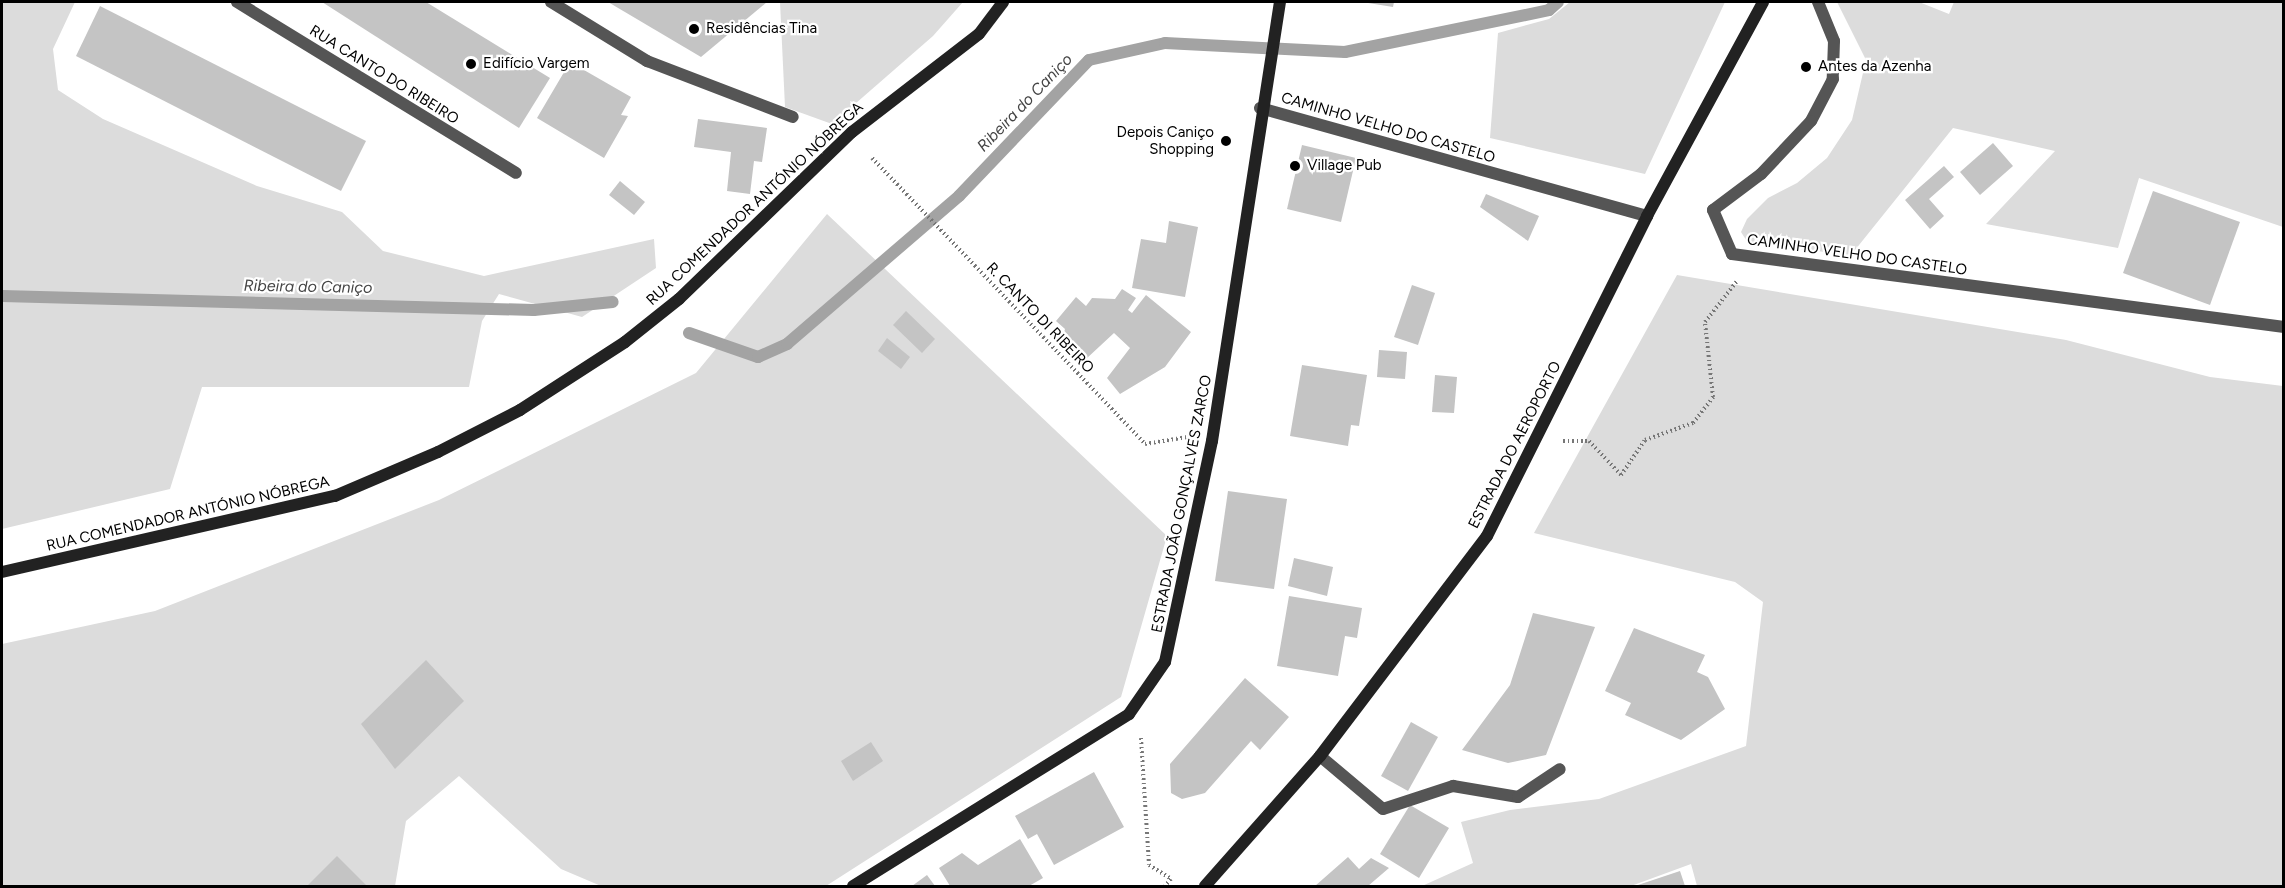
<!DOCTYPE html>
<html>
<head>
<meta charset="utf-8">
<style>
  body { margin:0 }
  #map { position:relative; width:2285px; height:888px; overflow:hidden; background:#fff; font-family:Figtree,sans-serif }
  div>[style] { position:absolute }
  .green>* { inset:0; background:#dcdcdc }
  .stream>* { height:12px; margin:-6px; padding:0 6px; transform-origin:6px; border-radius:6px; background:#a3a3a3 }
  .building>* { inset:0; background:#c4c4c4 }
  .path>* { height:4px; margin-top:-2px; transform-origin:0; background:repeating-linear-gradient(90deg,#777 0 1.5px,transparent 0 4.5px) }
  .street>* { height:12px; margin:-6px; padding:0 6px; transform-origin:6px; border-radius:6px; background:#555 }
  .secondary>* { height:12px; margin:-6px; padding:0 6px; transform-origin:6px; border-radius:6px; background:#222 }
  .dots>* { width:16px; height:16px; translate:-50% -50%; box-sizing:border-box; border:3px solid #fff; border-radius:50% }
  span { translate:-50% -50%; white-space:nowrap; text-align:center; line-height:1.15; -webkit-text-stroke:4.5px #fff; paint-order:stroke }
  .poi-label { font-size:15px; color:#000 }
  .left { translate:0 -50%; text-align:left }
  .right { translate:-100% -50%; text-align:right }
  .street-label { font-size:15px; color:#000 }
  .water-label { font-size:16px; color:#444; font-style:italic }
  .frame { position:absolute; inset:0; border:3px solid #000; pointer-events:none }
</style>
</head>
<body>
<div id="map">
  <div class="green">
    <i style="clip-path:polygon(2px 2px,75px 2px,53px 49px,58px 90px,103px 119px,257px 186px,342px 212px,383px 251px,484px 276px,654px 239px,656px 268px,582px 317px,499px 294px,482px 321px,469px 387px,202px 387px,170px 489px,2px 529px)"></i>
    <i style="clip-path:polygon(780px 2px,963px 2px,933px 36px,832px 124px,785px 107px)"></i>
    <i style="clip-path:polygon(1570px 2px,1725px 2px,1645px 174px,1490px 138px,1498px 33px,1549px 19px)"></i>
    <i style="clip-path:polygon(1837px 2px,1919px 2px,1949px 14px,1954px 2px,2283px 2px,2283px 227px,2139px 178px,2118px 248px,1986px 224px,2055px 151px,1953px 128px,1851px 255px,1748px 243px,1741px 232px,1747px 219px,1768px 198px,1797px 183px,1827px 158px,1852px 120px,1866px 60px)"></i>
    <i style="clip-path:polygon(827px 214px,1167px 536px,1121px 697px,826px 886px,601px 886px,561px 869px,459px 776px,406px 821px,395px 886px,2px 886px,2px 644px,155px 611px,439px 500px,696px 373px)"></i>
    <i style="clip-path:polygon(1677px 275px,2066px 340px,2210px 377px,2283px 386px,2283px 886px,1697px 886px,1691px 864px,1631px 886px,1422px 886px,1473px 863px,1461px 822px,1510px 810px,1599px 799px,1746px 746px,1763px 602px,1735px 582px,1534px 533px)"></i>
  </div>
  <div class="stream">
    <i style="left:2px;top:296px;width:532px;rotate:1.51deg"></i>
    <i style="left:534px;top:310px;width:79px;rotate:-5.8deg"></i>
    <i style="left:689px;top:333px;width:73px;rotate:19.2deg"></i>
    <i style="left:758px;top:357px;width:32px;rotate:-24deg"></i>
    <i style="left:787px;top:344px;width:227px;rotate:-40.7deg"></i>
    <i style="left:959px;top:196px;width:188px;rotate:-46.3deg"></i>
    <i style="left:1089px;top:60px;width:78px;rotate:-12.6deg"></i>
    <i style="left:1165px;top:43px;width:180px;rotate:2.9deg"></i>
    <i style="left:1345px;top:52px;width:208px;rotate:-11.6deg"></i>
    <i style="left:1549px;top:10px;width:12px;rotate:-42deg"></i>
  </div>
  <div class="building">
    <i style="clip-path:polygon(322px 2px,426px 2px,550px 78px,519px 128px)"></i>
    <i style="clip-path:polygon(608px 2px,767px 2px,701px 57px)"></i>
    <i style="clip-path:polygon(1362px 2px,1394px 2px,1393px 7px)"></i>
    <i style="clip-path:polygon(100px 6px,366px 141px,341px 191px,76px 56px)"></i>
    <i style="clip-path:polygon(570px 62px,631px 97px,621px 115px,628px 116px,604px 158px,537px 118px)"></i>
    <i style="clip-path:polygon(698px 119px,767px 128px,762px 162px,754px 161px,750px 194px,727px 191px,731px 152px,694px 147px)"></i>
    <i style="clip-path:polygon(1993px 143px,2013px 166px,1980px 195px,1960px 172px)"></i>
    <i style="clip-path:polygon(1302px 145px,1356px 158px,1341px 222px,1287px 209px)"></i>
    <i style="clip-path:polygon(1944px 166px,1954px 177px,1929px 199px,1944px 216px,1930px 229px,1905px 200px)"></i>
    <i style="clip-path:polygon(620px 181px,645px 202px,634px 215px,609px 195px)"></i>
    <i style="clip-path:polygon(2153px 191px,2240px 222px,2210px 305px,2123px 273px)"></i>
    <i style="clip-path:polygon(1486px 194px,1539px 216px,1528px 241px,1480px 207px)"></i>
    <i style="clip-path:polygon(1169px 221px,1198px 227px,1185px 297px,1132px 288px,1141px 239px,1166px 243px)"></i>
    <i style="clip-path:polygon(1412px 285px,1435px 293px,1418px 345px,1394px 337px)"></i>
    <i style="clip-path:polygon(1122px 289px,1136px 298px,1128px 310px,1132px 313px,1146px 295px,1191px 332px,1165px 367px,1120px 394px,1107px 378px,1130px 348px,1114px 333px,1086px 359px,1062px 339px,1065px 329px,1056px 321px,1076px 297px,1086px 306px,1092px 298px,1115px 299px)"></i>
    <i style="clip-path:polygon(906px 311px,935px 339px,922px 353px,893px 325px)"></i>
    <i style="clip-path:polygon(887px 338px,910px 357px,901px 369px,878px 351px)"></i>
    <i style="clip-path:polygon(1379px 350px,1407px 352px,1405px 379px,1377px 377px)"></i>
    <i style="clip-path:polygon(1302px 365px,1367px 375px,1359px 426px,1351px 425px,1348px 446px,1290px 436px)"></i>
    <i style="clip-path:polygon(1435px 375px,1457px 377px,1454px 413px,1432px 412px)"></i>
    <i style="clip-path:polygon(1228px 491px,1287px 499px,1274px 589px,1215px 581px)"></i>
    <i style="clip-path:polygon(1294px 558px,1333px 567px,1327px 596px,1288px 586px)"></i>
    <i style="clip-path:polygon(1289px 596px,1362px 608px,1357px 638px,1345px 636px,1338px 676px,1277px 666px)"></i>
    <i style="clip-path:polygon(1533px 613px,1595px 627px,1546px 755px,1508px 763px,1462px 750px,1510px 685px)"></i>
    <i style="clip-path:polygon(1634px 628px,1705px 655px,1697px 672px,1708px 677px,1725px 709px,1681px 740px,1625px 715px,1631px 703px,1605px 691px)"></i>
    <i style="clip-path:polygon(426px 660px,464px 701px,395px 769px,361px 724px)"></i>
    <i style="clip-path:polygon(1245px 678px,1289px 717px,1260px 750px,1251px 741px,1205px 793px,1182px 799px,1171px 793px,1170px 764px)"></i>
    <i style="clip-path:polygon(1411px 722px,1438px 737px,1408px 791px,1381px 776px)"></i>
    <i style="clip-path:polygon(871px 742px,883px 761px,853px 781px,841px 761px)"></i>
    <i style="clip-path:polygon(1094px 772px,1124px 827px,1054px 865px,1037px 834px,1028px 839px,1015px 816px)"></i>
    <i style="clip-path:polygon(1410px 805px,1449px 828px,1419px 878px,1380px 854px)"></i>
    <i style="clip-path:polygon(1020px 839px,1043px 878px,1029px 886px,950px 886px,939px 868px,962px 853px,978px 865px)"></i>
    <i style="clip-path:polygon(337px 856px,367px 886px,307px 886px)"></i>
    <i style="clip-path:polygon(1348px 857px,1359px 869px,1371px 858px,1389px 868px,1368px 886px,1315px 886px)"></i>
    <i style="clip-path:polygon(1680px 871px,1685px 886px,1635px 886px)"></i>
    <i style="clip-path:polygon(927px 875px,935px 886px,912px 886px)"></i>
  </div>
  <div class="path">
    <i style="left:872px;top:158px;width:395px;rotate:46.3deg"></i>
    <i style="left:1145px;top:444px;width:43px;rotate:-9.5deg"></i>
    <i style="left:1563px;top:441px;width:26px"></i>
    <i style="left:1589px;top:441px;width:47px;rotate:46.7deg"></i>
    <i style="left:1621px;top:475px;width:42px;rotate:-55.6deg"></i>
    <i style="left:1645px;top:440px;width:51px;rotate:-19.5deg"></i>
    <i style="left:1693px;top:423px;width:33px;rotate:-52deg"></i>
    <i style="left:1713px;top:397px;width:75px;rotate:-96.1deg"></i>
    <i style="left:1705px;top:322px;width:52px;rotate:-52deg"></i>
    <i style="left:1141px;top:738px;width:127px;rotate:86.4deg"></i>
    <i style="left:1149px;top:865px;width:26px;rotate:32deg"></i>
    <i style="left:1171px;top:879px;width:9px;rotate:131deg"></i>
  </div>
  <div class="street">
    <i style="left:237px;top:2px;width:327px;rotate:31.5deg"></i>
    <i style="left:551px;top:2px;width:113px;rotate:31.6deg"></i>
    <i style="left:647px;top:61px;width:156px;rotate:21deg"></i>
    <i style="left:1818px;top:2px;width:42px;rotate:67.7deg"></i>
    <i style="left:1834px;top:41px;width:38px;rotate:92deg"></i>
    <i style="left:1833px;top:79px;width:47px;rotate:117.6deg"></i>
    <i style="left:1811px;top:121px;width:73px;rotate:133.3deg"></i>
    <i style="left:1761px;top:174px;width:60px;rotate:143.1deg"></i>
    <i style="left:1713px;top:210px;width:48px;rotate:66.6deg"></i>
    <i style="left:1732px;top:254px;width:557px;rotate:7.53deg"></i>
    <i style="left:1260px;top:108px;width:402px;rotate:15.6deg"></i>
    <i style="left:1320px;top:756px;width:82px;rotate:40.1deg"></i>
    <i style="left:1383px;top:809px;width:74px;rotate:-18.2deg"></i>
    <i style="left:1453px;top:786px;width:66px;rotate:9.6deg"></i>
    <i style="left:1518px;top:797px;width:50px;rotate:-33.7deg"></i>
  </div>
  <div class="secondary">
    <i style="left:2px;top:572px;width:342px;rotate:-12.9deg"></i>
    <i style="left:335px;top:496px;width:112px;rotate:-23.1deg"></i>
    <i style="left:438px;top:452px;width:92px;rotate:-27.1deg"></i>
    <i style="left:520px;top:410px;width:125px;rotate:-32.9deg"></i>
    <i style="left:625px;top:342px;width:69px;rotate:-38.5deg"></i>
    <i style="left:679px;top:299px;width:240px;rotate:-44deg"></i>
    <i style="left:852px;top:132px;width:160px;rotate:-37.7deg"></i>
    <i style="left:979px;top:34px;width:40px;rotate:-53deg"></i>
    <i style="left:853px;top:886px;width:325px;rotate:-31.9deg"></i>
    <i style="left:1129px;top:714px;width:63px;rotate:-55.3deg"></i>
    <i style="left:1165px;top:662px;width:226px;rotate:-78deg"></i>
    <i style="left:1212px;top:441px;width:444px;rotate:-81.2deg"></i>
    <i style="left:1205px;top:886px;width:174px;rotate:-48.5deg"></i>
    <i style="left:1320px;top:756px;width:276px;rotate:-52.8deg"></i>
    <i style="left:1487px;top:536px;width:358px;rotate:-63.4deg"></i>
    <i style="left:1647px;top:216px;width:243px;rotate:-61.5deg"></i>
  </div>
  <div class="dots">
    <i style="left:694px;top:29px;background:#000"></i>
    <i style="left:471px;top:64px;background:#000"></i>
    <i style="left:1806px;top:67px;background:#000"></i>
    <i style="left:1226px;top:141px;background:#000"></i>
    <i style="left:1295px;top:166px;background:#000"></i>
  </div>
  <div class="poi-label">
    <span class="left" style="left:706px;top:29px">Residências Tina</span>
    <span class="left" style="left:483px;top:64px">Edifício Vargem</span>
    <span class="left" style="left:1818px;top:67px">Antes da Azenha</span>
    <span class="right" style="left:1214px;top:141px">Depois Caniço<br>Shopping</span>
    <span class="left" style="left:1307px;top:166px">Village Pub</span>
  </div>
  <div class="street-label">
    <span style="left:384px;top:75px;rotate:32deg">RUA CANTO DO RIBEIRO</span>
    <span style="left:1388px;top:128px;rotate:16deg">CAMINHO VELHO DO CASTELO</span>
    <span style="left:755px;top:204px;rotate:-43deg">RUA COMENDADOR ANTÓNIO NÓBREGA</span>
    <span style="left:1857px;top:255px;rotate:8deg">CAMINHO VELHO DO CASTELO</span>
    <span style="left:1040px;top:318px;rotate:46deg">R. CANTO DI RIBEIRO</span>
    <span style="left:1515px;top:445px;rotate:-63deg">ESTRADA DO AEROPORTO</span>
    <span style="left:1182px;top:504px;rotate:-79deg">ESTRADA JOÃO GONÇALVES ZARCO</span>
    <span style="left:188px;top:514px;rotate:-13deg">RUA COMENDADOR ANTÓNIO NÓBREGA</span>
  </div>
  <div class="water-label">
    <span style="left:1025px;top:103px;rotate:-46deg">Ribeira do Caniço</span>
    <span style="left:308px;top:287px;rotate:1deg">Ribeira do Caniço</span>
  </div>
  <div class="frame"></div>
</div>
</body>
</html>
